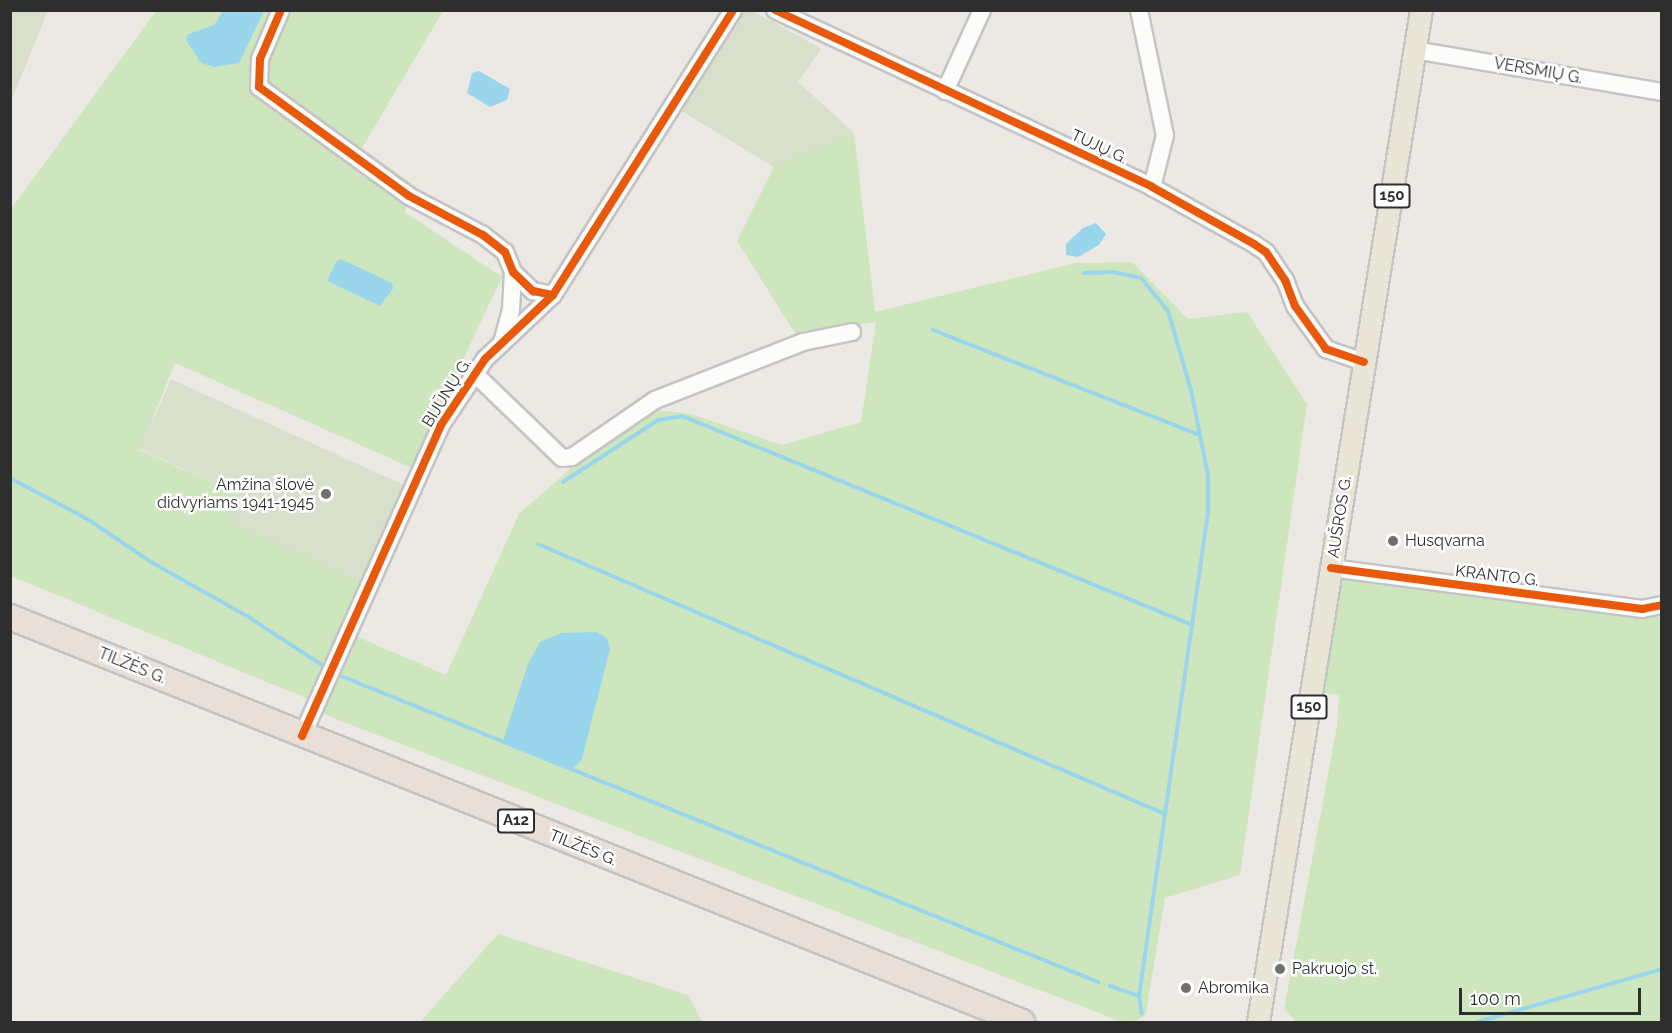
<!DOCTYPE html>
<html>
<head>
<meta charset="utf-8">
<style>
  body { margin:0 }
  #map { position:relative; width:1672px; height:1033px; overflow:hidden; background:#ece8e4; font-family:Raleway,sans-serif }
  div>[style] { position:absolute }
  .green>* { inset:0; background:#cee6be }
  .cemetery>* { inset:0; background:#d8e0cc }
  .water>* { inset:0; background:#99d6ec }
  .stream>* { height:4px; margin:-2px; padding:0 2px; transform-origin:2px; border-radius:2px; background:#99d6ec }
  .roads { filter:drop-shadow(2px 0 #c5c4c5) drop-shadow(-2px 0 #c5c4c5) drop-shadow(0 2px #c5c4c5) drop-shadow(0 -2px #c5c4c5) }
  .minor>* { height:16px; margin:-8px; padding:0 8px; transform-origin:8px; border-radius:8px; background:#fcfcfb }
  .major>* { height:21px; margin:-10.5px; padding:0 10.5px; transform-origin:10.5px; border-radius:10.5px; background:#e8e4d6 }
  .highway>* { height:24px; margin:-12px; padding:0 12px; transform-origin:12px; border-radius:12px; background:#eadfd6 }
  .cycleway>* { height:8px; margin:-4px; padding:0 4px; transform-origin:4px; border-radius:4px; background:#e8590c }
  .dots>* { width:16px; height:16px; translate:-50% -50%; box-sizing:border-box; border:3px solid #fff; border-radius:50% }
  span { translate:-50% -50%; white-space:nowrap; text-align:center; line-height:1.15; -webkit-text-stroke:5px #fff; paint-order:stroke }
  .shield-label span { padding:2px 4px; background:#fff; border:2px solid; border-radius:4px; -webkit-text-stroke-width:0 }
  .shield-label { font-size:15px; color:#2e2e2e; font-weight:700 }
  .street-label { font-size:16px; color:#2e2e2e }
  .poi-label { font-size:16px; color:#2e2e2e }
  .right { translate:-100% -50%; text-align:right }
  .left { translate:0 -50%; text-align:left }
  .frame { position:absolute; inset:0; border:12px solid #2e2e2e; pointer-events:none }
  .scale { position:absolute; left:1459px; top:988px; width:182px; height:27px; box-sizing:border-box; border:3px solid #2e2e2e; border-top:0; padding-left:8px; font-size:18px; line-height:21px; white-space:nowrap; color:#2e2e2e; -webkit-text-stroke:4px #fff; paint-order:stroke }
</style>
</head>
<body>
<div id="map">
  <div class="green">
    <i style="clip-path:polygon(156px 11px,443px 11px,362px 148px,415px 186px,405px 212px,502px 277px,412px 468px,175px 363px,140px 450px,242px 496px,231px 522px,360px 581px,308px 699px,11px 576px,11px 209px)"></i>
    <i style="clip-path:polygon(742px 11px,753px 11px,821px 49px,798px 82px,854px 133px,875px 312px,1075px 263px,1132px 262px,1188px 319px,1247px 312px,1307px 404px,1240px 875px,1165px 898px,1146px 1013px,1138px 1020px,1120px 1021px,318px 712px,353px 635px,446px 675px,519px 514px,595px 447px,655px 410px,691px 414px,782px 445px,861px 422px,876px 322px,796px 335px,737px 241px,774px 167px,679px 109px)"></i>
    <i style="clip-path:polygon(1336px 574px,1661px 618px,1661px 1022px,1296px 1022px,1284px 1009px,1337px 726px,1339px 695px,1319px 692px)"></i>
    <i style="clip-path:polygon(498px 934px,688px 995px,702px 1022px,420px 1022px)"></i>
  </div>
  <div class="cemetery">
    <i style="clip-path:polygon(11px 10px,48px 11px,11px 101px,10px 11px)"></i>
    <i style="clip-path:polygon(742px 11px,753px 11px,821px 49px,798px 82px,854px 133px,774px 167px,679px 109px)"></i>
    <i style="clip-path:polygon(171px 379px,404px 485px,360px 581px,230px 522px,242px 496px,140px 449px)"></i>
  </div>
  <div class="water">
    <i style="clip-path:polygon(223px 11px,264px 11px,239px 63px,214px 67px,201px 63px,186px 40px,188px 34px,214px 25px)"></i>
    <i style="clip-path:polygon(479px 71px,510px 89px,507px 100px,490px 107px,467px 93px,472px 73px)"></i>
    <i style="clip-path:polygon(1096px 223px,1106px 234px,1099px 245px,1078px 257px,1066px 255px,1066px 244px,1083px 228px)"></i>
    <i style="clip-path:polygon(341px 259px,392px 283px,393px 289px,380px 306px,327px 281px,336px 262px)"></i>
    <i style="clip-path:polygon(596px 632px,607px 638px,610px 649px,582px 759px,572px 770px,503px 740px,528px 664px,540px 642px,562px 633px)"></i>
  </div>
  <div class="stream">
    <i style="left:1084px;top:273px;width:29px;rotate:-2deg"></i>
    <i style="left:1113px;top:272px;width:29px;rotate:12deg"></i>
    <i style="left:1141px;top:278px;width:43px;rotate:50.7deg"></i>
    <i style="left:1168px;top:311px;width:82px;rotate:73.8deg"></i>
    <i style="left:1191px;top:390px;width:87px;rotate:78.7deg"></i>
    <i style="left:1208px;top:475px;width:37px;rotate:90deg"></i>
    <i style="left:1208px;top:512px;width:489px;rotate:98.1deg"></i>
    <i style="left:933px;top:330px;width:287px;rotate:21.5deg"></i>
    <i style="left:10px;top:478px;width:89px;rotate:28deg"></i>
    <i style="left:89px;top:520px;width:75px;rotate:34.1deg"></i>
    <i style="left:151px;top:562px;width:110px;rotate:29.4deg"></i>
    <i style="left:247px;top:616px;width:93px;rotate:33.2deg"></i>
    <i style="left:563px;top:482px;width:113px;rotate:-33.1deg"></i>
    <i style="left:658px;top:420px;width:24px;rotate:-9deg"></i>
    <i style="left:682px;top:416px;width:549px;rotate:22.27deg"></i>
    <i style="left:538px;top:544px;width:683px;rotate:23.3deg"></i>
    <i style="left:341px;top:676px;width:817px;rotate:22.01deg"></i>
    <i style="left:1110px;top:986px;width:31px;rotate:19deg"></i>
    <i style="left:1139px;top:996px;width:18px;rotate:81deg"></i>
    <i style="left:1477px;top:1022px;width:192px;rotate:-16deg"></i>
  </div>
  <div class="roads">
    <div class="minor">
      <i style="left:281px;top:10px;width:53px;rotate:113.2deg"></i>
      <i style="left:260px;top:59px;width:28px;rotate:92deg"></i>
      <i style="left:259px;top:87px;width:185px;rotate:36deg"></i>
      <i style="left:409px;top:196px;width:84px;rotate:27.8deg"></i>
      <i style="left:483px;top:235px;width:28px;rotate:38deg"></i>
      <i style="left:505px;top:252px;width:22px;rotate:68deg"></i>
      <i style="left:513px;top:272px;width:28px;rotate:44deg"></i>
      <i style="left:533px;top:291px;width:20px;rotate:11deg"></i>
      <i style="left:775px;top:10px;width:416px;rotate:25.1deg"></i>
      <i style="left:1152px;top:187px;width:117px;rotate:29.2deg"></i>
      <i style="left:1254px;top:244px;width:14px;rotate:34deg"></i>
      <i style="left:1266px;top:252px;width:34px;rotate:56deg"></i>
      <i style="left:1285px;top:280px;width:28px;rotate:69deg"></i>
      <i style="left:1295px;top:306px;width:53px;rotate:54.2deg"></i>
      <i style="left:1326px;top:349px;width:40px;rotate:18.9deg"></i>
      <i style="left:1139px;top:10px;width:128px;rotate:78.3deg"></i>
      <i style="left:1165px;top:135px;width:54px;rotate:104deg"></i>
      <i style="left:1414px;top:50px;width:252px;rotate:9.6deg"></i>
      <i style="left:945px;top:91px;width:89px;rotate:-65.4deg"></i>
      <i style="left:502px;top:343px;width:34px;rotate:-75deg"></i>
      <i style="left:511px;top:310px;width:38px;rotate:-87deg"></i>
      <i style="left:474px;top:373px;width:122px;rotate:44deg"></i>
      <i style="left:562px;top:458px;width:10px;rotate:-6deg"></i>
      <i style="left:572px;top:457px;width:101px;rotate:-34.5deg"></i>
      <i style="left:655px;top:400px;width:159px;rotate:-21.4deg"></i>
      <i style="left:803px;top:342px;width:50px;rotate:-11.5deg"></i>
      <i style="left:1331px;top:568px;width:314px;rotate:7.5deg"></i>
      <i style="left:1642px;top:609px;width:20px;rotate:-11deg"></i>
      <i style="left:302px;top:736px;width:341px;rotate:-65.9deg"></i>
      <i style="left:441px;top:425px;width:79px;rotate:-56.3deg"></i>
      <i style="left:485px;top:359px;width:93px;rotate:-43.3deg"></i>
      <i style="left:553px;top:295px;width:337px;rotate:-57.7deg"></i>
    </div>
    <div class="major">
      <i style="left:1258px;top:1022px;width:1025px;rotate:-80.85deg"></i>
    </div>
    <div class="highway">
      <i style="left:10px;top:617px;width:1090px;rotate:21.81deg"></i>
    </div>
  </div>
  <div class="cycleway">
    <i style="left:281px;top:10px;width:53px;rotate:113.2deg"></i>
    <i style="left:260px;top:59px;width:28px;rotate:92deg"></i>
    <i style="left:259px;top:87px;width:185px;rotate:36deg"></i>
    <i style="left:409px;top:196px;width:84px;rotate:27.8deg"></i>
    <i style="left:483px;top:235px;width:28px;rotate:38deg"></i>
    <i style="left:505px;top:252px;width:22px;rotate:68deg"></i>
    <i style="left:513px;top:272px;width:28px;rotate:44deg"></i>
    <i style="left:533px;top:291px;width:20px;rotate:11deg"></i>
    <i style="left:775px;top:10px;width:416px;rotate:25.1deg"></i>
    <i style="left:1152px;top:187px;width:117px;rotate:29.2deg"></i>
    <i style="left:1254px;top:244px;width:14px;rotate:34deg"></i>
    <i style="left:1266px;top:252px;width:34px;rotate:56deg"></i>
    <i style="left:1285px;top:280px;width:28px;rotate:69deg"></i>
    <i style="left:1295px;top:306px;width:53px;rotate:54.2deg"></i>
    <i style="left:1326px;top:349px;width:40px;rotate:18.9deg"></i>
    <i style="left:1331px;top:568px;width:314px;rotate:7.5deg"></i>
    <i style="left:1642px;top:609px;width:20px;rotate:-11deg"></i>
    <i style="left:302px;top:736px;width:341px;rotate:-65.9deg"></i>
    <i style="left:441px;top:425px;width:79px;rotate:-56.3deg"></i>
    <i style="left:485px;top:359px;width:93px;rotate:-43.3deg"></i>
    <i style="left:553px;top:295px;width:337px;rotate:-57.7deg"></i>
  </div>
  <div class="dots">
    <i style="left:326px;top:494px;background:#706f6e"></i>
    <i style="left:1393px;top:541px;background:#706f6e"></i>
    <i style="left:1280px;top:969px;background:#706f6e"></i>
    <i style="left:1186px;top:988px;background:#706f6e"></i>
  </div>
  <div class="shield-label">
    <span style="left:1392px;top:196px">150</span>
    <span style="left:1309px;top:707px">150</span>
    <span style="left:516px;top:821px">A12</span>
  </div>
  <div class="street-label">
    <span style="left:1538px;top:71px;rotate:10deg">VERSMIŲ G.</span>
    <span style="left:1099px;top:147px;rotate:25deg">TUJŲ G.</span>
    <span style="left:447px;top:393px;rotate:-58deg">BIJŪNŲ G.</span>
    <span style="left:1340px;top:517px;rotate:-81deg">AUŠROS G.</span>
    <span style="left:1497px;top:576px;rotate:7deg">KRANTO G.</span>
    <span style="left:132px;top:666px;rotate:22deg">TILŽĖS G.</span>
    <span style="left:583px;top:848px;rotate:22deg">TILŽĖS G.</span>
  </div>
  <div class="poi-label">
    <span class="right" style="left:314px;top:494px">Amžina šlovė<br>didvyriams 1941-1945</span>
    <span class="left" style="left:1405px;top:541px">Husqvarna</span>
    <span class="left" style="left:1292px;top:969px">Pakruojo st.</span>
    <span class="left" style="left:1198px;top:988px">Abromika</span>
  </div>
  <div class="frame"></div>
  <div class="scale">100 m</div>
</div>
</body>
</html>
